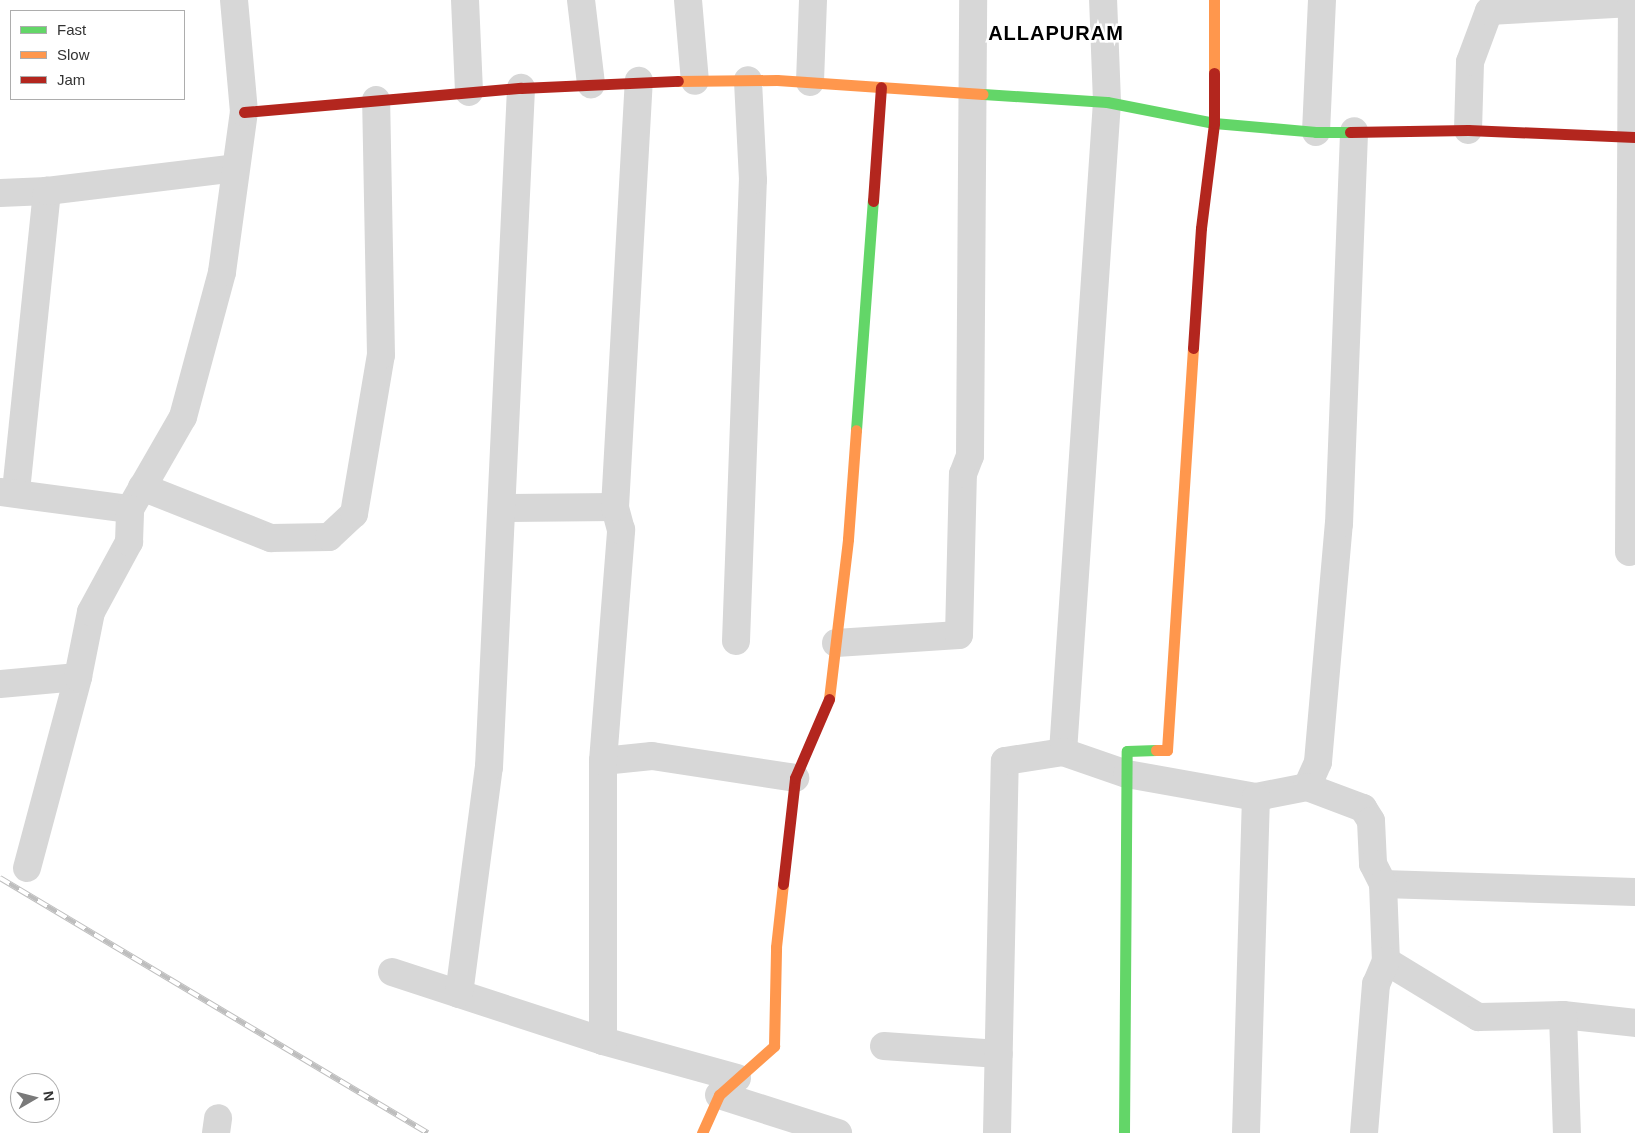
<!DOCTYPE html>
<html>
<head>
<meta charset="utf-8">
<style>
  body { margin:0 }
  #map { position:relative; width:1635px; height:1133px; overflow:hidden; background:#fff; font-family:Arial,sans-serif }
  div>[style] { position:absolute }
  .street>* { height:28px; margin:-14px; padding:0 14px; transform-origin:14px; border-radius:14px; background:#d7d7d7 }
  .fast>* { height:11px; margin:-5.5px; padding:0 5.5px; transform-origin:5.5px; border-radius:5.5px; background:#63d668 }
  .slow>* { height:11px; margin:-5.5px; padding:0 5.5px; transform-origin:5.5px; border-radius:5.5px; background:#ff974d }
  .jam>* { height:11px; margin:-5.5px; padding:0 5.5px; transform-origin:5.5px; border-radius:5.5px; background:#b3261e }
  .rail>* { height:5.5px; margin-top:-2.75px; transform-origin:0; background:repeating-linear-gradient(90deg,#fff 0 11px,#bebebe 0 22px); box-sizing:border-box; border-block:1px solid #bebebe }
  span { translate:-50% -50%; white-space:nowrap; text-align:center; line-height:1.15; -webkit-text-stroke:5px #fff; paint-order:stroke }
  .district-label { font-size:20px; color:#000; font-weight:700; letter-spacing:1px }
  .legend { position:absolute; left:10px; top:10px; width:175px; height:90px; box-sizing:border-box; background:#fff; border:1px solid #adadad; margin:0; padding:6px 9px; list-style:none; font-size:15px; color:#333 }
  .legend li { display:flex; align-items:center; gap:10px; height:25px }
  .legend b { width:25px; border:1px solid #adadad }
  .north { position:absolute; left:10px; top:1073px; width:50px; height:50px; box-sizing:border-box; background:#fff; border:1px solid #adadad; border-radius:50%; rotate:82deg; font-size:14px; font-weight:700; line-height:20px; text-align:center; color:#333 }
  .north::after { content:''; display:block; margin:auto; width:18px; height:22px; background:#7a7a7a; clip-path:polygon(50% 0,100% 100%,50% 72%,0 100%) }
</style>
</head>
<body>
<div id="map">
  <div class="street">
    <i style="left:465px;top:0;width:92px;rotate:87.5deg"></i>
    <i style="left:581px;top:0;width:85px;rotate:83.2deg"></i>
    <i style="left:688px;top:0;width:81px;rotate:85.1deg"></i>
    <i style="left:810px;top:82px;width:82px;rotate:-87.9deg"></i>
    <i style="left:1468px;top:130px;width:68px;rotate:-88.3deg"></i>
    <i style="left:1470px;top:62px;width:54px;rotate:-69.6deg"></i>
    <i style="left:1489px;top:11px;width:143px;rotate:-3.2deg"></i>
    <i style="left:1316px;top:132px;width:132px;rotate:-87.4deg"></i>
    <i style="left:0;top:193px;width:47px;rotate:-2.4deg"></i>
    <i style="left:142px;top:487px;width:139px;rotate:21.6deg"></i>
    <i style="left:271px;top:538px;width:58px;rotate:-1deg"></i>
    <i style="left:329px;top:537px;width:34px;rotate:-43deg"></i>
    <i style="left:354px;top:514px;width:161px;rotate:-80.4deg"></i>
    <i style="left:381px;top:355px;width:255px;rotate:-91.1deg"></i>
    <i style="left:16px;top:491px;width:302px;rotate:-84.1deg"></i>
    <i style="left:47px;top:191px;width:190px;rotate:-6.9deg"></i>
    <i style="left:0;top:492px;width:131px;rotate:7.5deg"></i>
    <i style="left:130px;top:509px;width:106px;rotate:-60.1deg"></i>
    <i style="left:183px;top:417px;width:150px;rotate:-74.9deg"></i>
    <i style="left:222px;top:272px;width:162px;rotate:-82.2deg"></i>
    <i style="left:244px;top:112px;width:112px;rotate:-95.1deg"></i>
    <i style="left:502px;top:508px;width:113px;rotate:-0.5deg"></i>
    <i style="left:1629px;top:552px;width:552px;rotate:-89.69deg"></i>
    <i style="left:736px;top:641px;width:461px;rotate:-87.9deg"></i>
    <i style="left:753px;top:180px;width:100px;rotate:-92.9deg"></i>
    <i style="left:836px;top:643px;width:123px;rotate:-3.7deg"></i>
    <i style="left:959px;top:635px;width:161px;rotate:-88.6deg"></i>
    <i style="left:963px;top:474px;width:19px;rotate:-69deg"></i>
    <i style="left:970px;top:456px;width:456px;rotate:-89.6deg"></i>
    <i style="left:0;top:684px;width:78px;rotate:-5.1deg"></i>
    <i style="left:1063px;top:752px;width:651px;rotate:-86.13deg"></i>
    <i style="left:1107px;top:102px;width:102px;rotate:-92.2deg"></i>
    <i style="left:603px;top:761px;width:49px;rotate:-5.8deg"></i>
    <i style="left:652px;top:756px;width:145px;rotate:8.7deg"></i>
    <i style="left:1307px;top:787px;width:27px;rotate:-66deg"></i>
    <i style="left:1318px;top:762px;width:239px;rotate:-85deg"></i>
    <i style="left:1339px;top:524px;width:393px;rotate:-87.8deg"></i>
    <i style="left:27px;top:868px;width:198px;rotate:-75deg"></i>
    <i style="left:78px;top:677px;width:66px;rotate:-78.7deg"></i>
    <i style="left:91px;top:612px;width:80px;rotate:-61.5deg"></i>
    <i style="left:129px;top:542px;width:33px;rotate:-88deg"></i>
    <i style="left:1383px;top:884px;width:252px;rotate:1.8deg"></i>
    <i style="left:1386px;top:961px;width:108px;rotate:31.3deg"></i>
    <i style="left:1478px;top:1017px;width:85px;rotate:-1.3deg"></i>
    <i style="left:1563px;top:1015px;width:72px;rotate:6.3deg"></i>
    <i style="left:392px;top:972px;width:222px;rotate:18.1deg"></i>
    <i style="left:603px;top:1041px;width:139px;rotate:15.4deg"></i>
    <i style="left:459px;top:994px;width:229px;rotate:-82.5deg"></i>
    <i style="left:489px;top:767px;width:680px;rotate:-87.3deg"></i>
    <i style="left:1563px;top:1015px;width:118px;rotate:88.1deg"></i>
    <i style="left:603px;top:1041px;width:280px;rotate:-90deg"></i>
    <i style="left:603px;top:761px;width:232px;rotate:-85.5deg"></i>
    <i style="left:621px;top:530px;width:24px;rotate:-105deg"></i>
    <i style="left:615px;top:507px;width:427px;rotate:-86.8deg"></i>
    <i style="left:884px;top:1046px;width:115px;rotate:4deg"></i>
    <i style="left:719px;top:1095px;width:125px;rotate:17.7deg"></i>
    <i style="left:216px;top:1133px;width:15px;rotate:-82deg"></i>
    <i style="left:997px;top:1133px;width:372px;rotate:-88.8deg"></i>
    <i style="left:1005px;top:761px;width:59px;rotate:-8.8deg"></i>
    <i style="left:1063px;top:752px;width:68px;rotate:19deg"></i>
    <i style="left:1127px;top:774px;width:131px;rotate:10.1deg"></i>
    <i style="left:1256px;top:797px;width:52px;rotate:-11.1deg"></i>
    <i style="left:1307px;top:787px;width:60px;rotate:20.6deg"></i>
    <i style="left:1363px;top:808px;width:15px;rotate:58deg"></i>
    <i style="left:1371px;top:821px;width:43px;rotate:87.3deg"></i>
    <i style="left:1373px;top:864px;width:22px;rotate:63deg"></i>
    <i style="left:1383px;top:884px;width:77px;rotate:87.8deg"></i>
    <i style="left:1386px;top:961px;width:25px;rotate:113deg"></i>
    <i style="left:1376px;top:984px;width:149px;rotate:94.6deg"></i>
    <i style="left:1246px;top:1133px;width:336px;rotate:-88.3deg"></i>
  </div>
  <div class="fast">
    <i style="left:983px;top:94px;width:124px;rotate:3.7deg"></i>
    <i style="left:1107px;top:102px;width:109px;rotate:11.1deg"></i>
    <i style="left:1214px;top:123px;width:102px;rotate:5deg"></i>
    <i style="left:1316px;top:132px;width:34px"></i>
    <i style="left:856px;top:430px;width:230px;rotate:-85.8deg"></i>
    <i style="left:1124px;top:1133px;width:382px;rotate:-89.6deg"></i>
    <i style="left:1127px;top:751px;width:29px;rotate:-2deg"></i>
  </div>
  <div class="slow">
    <i style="left:1214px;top:0;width:73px;rotate:90deg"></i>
    <i style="left:678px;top:81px;width:99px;rotate:-0.6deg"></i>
    <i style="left:777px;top:80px;width:206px;rotate:3.9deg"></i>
    <i style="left:829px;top:699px;width:161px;rotate:-83.2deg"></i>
    <i style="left:848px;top:539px;width:109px;rotate:-85.8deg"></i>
    <i style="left:1156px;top:750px;width:11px"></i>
    <i style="left:1167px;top:750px;width:403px;rotate:-86.3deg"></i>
    <i style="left:702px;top:1133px;width:42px;rotate:-65.9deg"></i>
    <i style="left:719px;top:1095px;width:74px;rotate:-41.7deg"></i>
    <i style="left:774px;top:1046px;width:99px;rotate:-88.8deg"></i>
    <i style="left:776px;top:947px;width:63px;rotate:-83.7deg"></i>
  </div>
  <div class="jam">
    <i style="left:244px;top:112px;width:278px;rotate:-5deg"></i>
    <i style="left:521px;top:88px;width:157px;rotate:-2.6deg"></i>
    <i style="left:1350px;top:132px;width:118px;rotate:-1deg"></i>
    <i style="left:1468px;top:130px;width:167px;rotate:2.4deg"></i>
    <i style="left:873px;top:201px;width:114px;rotate:-86deg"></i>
    <i style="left:1193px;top:348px;width:120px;rotate:-86.2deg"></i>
    <i style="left:1201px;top:228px;width:106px;rotate:-82.9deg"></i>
    <i style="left:1214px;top:123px;width:50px;rotate:-90deg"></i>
    <i style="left:783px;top:884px;width:107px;rotate:-83.5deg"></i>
    <i style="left:795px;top:778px;width:86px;rotate:-66.7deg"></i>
  </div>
  <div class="rail">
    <i style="left:0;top:878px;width:498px;rotate:30.8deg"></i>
  </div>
  <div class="district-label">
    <span style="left:1056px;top:33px">ALLAPURAM</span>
  </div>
  <ul class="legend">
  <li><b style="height:6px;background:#63d668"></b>Fast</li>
  <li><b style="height:6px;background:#ff974d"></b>Slow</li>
  <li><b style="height:6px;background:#b3261e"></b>Jam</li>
  </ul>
  <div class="north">N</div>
</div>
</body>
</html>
